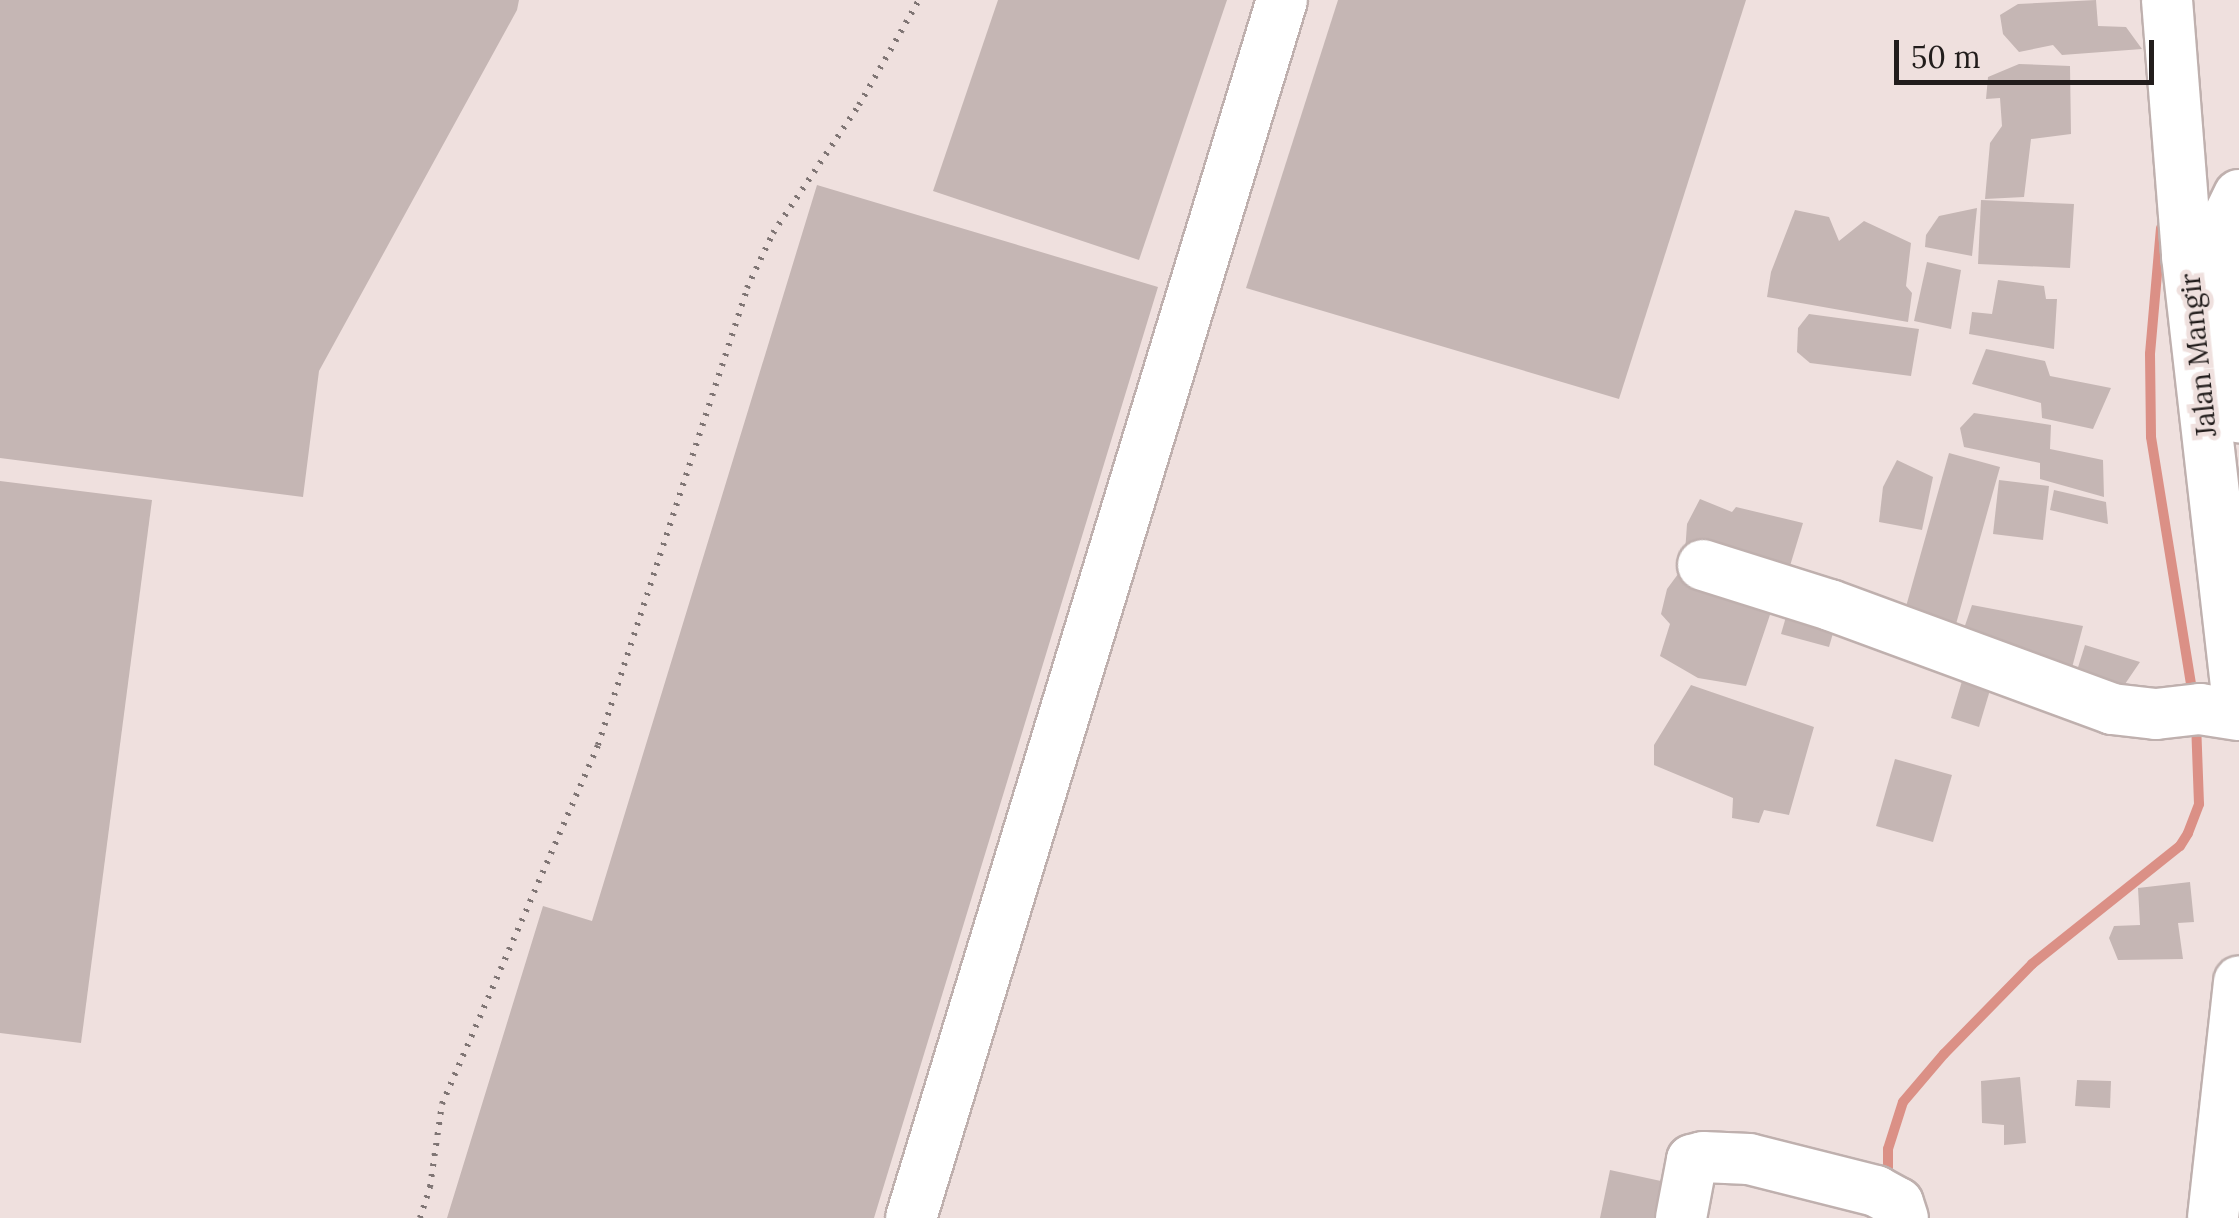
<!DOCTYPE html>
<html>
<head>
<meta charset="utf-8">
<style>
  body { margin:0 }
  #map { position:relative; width:2239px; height:1218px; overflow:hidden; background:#efe0de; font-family:Lora,serif }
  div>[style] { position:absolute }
  .stream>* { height:10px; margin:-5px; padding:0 5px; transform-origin:5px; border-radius:5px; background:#db9086 }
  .building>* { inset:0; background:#c5b6b4 }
  .path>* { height:6px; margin-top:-3px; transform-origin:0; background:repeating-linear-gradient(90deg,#7f7574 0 2.5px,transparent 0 10.5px) }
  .roads { filter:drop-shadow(2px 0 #bfb0ae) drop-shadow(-2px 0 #bfb0ae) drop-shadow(0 2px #bfb0ae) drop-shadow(0 -2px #bfb0ae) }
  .minor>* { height:50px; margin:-25px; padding:0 25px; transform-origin:25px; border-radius:25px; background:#fff }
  span { translate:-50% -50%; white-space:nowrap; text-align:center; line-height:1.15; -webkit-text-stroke:9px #efe0de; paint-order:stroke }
  .street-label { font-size:28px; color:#221d1c }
  .scale { position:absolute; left:1894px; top:40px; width:260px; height:45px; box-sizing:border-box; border:5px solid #221d1c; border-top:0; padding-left:12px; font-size:30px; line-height:35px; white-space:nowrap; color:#221d1c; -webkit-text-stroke:8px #efe0de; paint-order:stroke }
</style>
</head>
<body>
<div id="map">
  <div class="stream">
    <i style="left:2161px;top:228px;width:126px;rotate:95deg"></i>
    <i style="left:2150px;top:354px;width:83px;rotate:89.3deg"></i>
    <i style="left:2151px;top:437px;width:263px;rotate:80.8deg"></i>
    <i style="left:1888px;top:1182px;width:33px;rotate:-90deg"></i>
    <i style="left:1888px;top:1149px;width:49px;rotate:-72.3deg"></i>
    <i style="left:1903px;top:1102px;width:63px;rotate:-49.5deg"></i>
    <i style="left:1944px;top:1054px;width:126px;rotate:-45.6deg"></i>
    <i style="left:2032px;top:964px;width:189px;rotate:-38.6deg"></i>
    <i style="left:2180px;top:846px;width:15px;rotate:-58deg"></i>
    <i style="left:2188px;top:833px;width:31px;rotate:-69deg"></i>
    <i style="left:2199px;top:804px;width:80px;rotate:-92.1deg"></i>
  </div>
  <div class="building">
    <i style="clip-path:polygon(0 0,519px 0,517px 10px,319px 371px,303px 497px,0 458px)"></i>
    <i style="clip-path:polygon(998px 0,1227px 0,1139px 260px,933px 191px)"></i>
    <i style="clip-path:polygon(1338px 0,1746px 0,1619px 399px,1246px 288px)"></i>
    <i style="clip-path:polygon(2096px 0,2098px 26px,2126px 27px,2142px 49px,2062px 55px,2053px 45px,2019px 52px,2003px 34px,2000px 15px,2018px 4px)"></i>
    <i style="clip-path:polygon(2019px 64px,2070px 66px,2071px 134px,2031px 139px,2024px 197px,1985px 199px,1990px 143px,2002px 126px,2000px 98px,1986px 99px,1988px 77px)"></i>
    <i style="clip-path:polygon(817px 185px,1158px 287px,874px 1218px,447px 1218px,543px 906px,592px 921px)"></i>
    <i style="clip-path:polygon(1981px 200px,2074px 204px,2070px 268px,1978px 264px)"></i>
    <i style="clip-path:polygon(1977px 208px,1972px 256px,1925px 247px,1926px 235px,1939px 216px)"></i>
    <i style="clip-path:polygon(1795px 210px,1829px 217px,1839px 241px,1864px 221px,1911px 243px,1906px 286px,1912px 293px,1908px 322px,1767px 297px,1771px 272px)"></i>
    <i style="clip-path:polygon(1927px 262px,1961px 270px,1951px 329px,1914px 321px)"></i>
    <i style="clip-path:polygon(1998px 280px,2044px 286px,2046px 299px,2057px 299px,2054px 349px,1969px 334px,1972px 312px,1992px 314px)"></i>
    <i style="clip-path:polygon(1809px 314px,1919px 329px,1911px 376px,1810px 363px,1797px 352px,1798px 328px)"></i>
    <i style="clip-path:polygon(1986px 349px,2045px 361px,2050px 376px,2111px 388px,2093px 429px,2042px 418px,2041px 403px,1972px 384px)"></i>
    <i style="clip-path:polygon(1974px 413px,2051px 425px,2050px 449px,2103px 460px,2104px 497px,2040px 479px,2040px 463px,1964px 447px,1960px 428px)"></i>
    <i style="clip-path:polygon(1949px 453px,2000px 467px,1951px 642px,1900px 628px)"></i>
    <i style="clip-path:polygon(1897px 460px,1933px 477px,1922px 530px,1879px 522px,1883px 487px)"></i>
    <i style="clip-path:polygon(1999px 480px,2049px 486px,2043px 540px,1993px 534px)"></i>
    <i style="clip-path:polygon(0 481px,152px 500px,81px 1043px,0 1033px)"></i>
    <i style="clip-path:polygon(2054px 490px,2106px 502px,2108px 524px,2050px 510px)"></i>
    <i style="clip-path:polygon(1700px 499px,1732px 512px,1736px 507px,1803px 523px,1786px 579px,1685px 553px,1687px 524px)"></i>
    <i style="clip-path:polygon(1681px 570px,1777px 594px,1746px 686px,1698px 678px,1660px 656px,1670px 624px,1661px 614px,1667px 589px)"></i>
    <i style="clip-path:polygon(1790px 603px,1838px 616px,1829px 647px,1781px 634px)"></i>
    <i style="clip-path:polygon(1972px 605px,2083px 626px,2069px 679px,1957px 649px)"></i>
    <i style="clip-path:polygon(2085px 645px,2140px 662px,2125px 684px,2125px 703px,2075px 677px)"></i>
    <i style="clip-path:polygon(1965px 671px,1993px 680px,1979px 727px,1951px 718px)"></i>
    <i style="clip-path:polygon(1691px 685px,1814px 727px,1789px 815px,1764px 810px,1759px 823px,1732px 818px,1733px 798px,1654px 765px,1654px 745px)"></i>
    <i style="clip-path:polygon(1895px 759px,1952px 775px,1933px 842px,1876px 826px)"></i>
    <i style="clip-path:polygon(2190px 882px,2194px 922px,2178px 923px,2183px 959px,2118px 960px,2109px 938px,2114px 926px,2140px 925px,2138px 888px)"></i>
    <i style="clip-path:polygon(2020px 1077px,2026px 1143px,2004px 1145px,2004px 1125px,1982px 1123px,1981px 1081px)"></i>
    <i style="clip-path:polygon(2077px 1080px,2111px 1081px,2110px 1108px,2075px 1106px)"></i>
    <i style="clip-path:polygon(1610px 1170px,1684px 1186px,1677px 1218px,1600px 1218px)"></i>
  </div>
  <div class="path">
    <i style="left:420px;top:1218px;width:33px;rotate:-72deg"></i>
    <i style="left:430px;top:1187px;width:84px;rotate:-81.8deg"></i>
    <i style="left:442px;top:1104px;width:391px;rotate:-66.5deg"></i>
    <i style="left:598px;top:745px;width:481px;rotate:-71.9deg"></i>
    <i style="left:747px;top:288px;width:61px;rotate:-64.7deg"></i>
    <i style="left:773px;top:233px;width:154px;rotate:-56.1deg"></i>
    <i style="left:859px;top:105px;width:121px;rotate:-60.3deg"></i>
  </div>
  <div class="roads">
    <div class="minor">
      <i style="left:2167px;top:0;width:257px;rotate:85.5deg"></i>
      <i style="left:2187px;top:256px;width:457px;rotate:83.5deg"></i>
      <i style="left:2239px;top:195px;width:25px;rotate:116deg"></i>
      <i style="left:2228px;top:218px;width:51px;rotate:92.2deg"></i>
      <i style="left:2226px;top:269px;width:149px;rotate:85deg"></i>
      <i style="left:1703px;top:565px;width:133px;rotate:17.5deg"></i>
      <i style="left:1830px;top:605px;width:301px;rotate:20.2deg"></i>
      <i style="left:2112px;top:709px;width:44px;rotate:6.5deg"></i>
      <i style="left:2156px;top:714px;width:44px;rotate:-6.5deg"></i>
      <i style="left:2200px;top:709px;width:39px;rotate:9deg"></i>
      <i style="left:911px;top:1218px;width:1273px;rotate:-73.06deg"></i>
      <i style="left:1681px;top:1218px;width:59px;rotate:-79.3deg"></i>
      <i style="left:1692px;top:1160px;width:11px;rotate:-15deg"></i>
      <i style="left:1703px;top:1157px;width:46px;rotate:2.5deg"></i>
      <i style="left:1749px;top:1159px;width:131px;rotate:14.1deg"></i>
      <i style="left:1876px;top:1191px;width:25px;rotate:29deg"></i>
      <i style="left:1898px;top:1203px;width:16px;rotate:72deg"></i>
      <i style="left:2213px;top:1218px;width:238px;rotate:-83.7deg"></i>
    </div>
  </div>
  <div class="street-label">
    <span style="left:2198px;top:355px;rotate:-96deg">Jalan Mangir</span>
  </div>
  <div class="scale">50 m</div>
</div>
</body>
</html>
